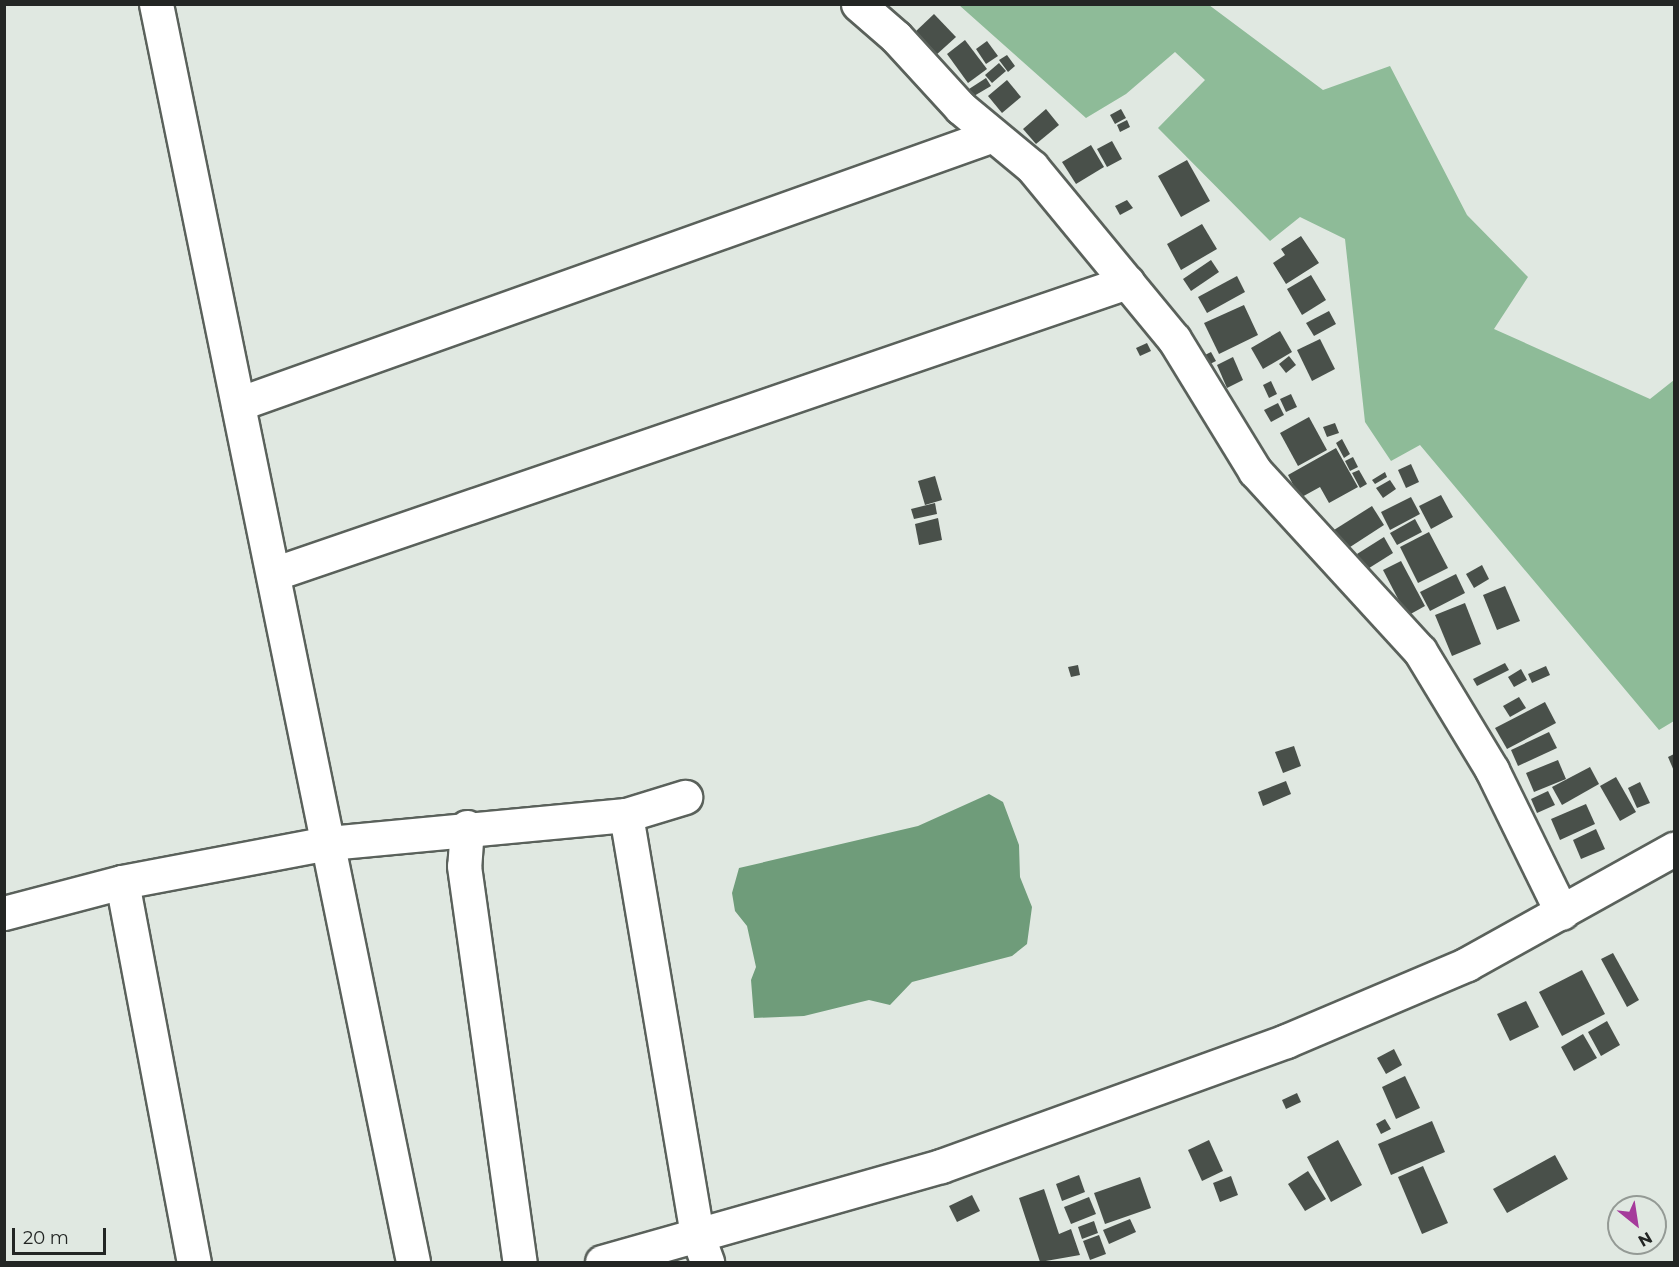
<!DOCTYPE html>
<html>
<head>
<meta charset="utf-8">
<style>
  body { margin:0 }
  #map { position:relative; width:1679px; height:1267px; overflow:hidden; background:#e0e8e1; font-family:Montserrat,sans-serif }
  div>[style] { position:absolute }
  .forest>* { inset:0; background:#8ebb98 }
  .water>* { inset:0; background:#6f9c7a }
  .building>* { inset:0; background:#49504a }
  .roads { filter:drop-shadow(2px 0 #5a615b) drop-shadow(-2px 0 #5a615b) drop-shadow(0 2px #5a615b) drop-shadow(0 -2px #5a615b) }
  .minor>* { height:33px; margin:-16.5px; padding:0 16.5px; transform-origin:16.5px; border-radius:16.5px; background:#fff }
  span { translate:-50% -50%; white-space:nowrap; text-align:center; line-height:1.15; -webkit-text-stroke:6px #e0e8e1; paint-order:stroke }
  .frame { position:absolute; inset:0; border:6px solid #232624; pointer-events:none }
  .north { position:absolute; left:1607px; top:1195px; width:60px; height:60px; box-sizing:border-box; background:#e0e8e1; border:2px solid #949a95; border-radius:50%; rotate:150deg; font-size:16px; font-weight:700; line-height:24px; text-align:center; color:#232624 }
  .north::after { content:''; display:block; margin:auto; width:21px; height:27px; background:#a53a9b; clip-path:polygon(50% 0,100% 100%,50% 72%,0 100%) }
  .scale { position:absolute; left:12px; top:1228px; width:94px; height:27px; box-sizing:border-box; border:3px solid #232624; border-top:0; padding-left:8px; font-size:18px; line-height:21px; white-space:nowrap; color:#232624; -webkit-text-stroke:4px #e0e8e1; paint-order:stroke }
</style>
</head>
<body>
<div id="map">
  <div class="forest">
    <i style="clip-path:polygon(959px 5px,1209px 5px,1323px 90px,1390px 66px,1467px 215px,1528px 277px,1494px 329px,1650px 399px,1674px 380px,1674px 721px,1659px 730px,1420px 445px,1391px 461px,1365px 422px,1345px 239px,1300px 217px,1270px 241px,1158px 128px,1205px 80px,1175px 52px,1126px 94px,1086px 118px)"></i>
  </div>
  <div class="water">
    <i style="clip-path:polygon(989px 794px,1003px 802px,1019px 845px,1020px 877px,1032px 907px,1027px 944px,1012px 956px,912px 982px,890px 1005px,869px 1000px,804px 1016px,754px 1018px,751px 980px,756px 967px,747px 926px,735px 911px,732px 893px,739px 868px,918px 826px)"></i>
  </div>
  <div class="building">
    <i style="clip-path:polygon(934px 14px,956px 37px,935px 56px,914px 33px)"></i>
    <i style="clip-path:polygon(965px 40px,987px 69px,968px 83px,947px 54px)"></i>
    <i style="clip-path:polygon(987px 41px,998px 56px,986px 64px,976px 49px)"></i>
    <i style="clip-path:polygon(1007px 55px,1015px 66px,1008px 72px,999px 60px)"></i>
    <i style="clip-path:polygon(999px 63px,1006px 71px,992px 83px,985px 75px)"></i>
    <i style="clip-path:polygon(986px 78px,991px 86px,974px 96px,969px 89px)"></i>
    <i style="clip-path:polygon(1007px 80px,1021px 97px,1002px 113px,988px 96px)"></i>
    <i style="clip-path:polygon(1046px 109px,1059px 125px,1036px 144px,1023px 129px)"></i>
    <i style="clip-path:polygon(1121px 109px,1126px 118px,1115px 124px,1110px 115px)"></i>
    <i style="clip-path:polygon(1127px 120px,1130px 127px,1120px 132px,1117px 125px)"></i>
    <i style="clip-path:polygon(1112px 141px,1122px 159px,1107px 167px,1097px 149px)"></i>
    <i style="clip-path:polygon(1091px 145px,1104px 167px,1076px 184px,1062px 162px)"></i>
    <i style="clip-path:polygon(1187px 160px,1210px 201px,1181px 217px,1158px 176px)"></i>
    <i style="clip-path:polygon(1127px 200px,1133px 208px,1120px 215px,1115px 206px)"></i>
    <i style="clip-path:polygon(1202px 224px,1217px 249px,1181px 270px,1167px 244px)"></i>
    <i style="clip-path:polygon(1301px 236px,1319px 263px,1286px 284px,1273px 263px,1285px 255px,1281px 249px)"></i>
    <i style="clip-path:polygon(1211px 260px,1219px 272px,1191px 291px,1183px 279px)"></i>
    <i style="clip-path:polygon(1311px 275px,1326px 300px,1302px 315px,1287px 289px)"></i>
    <i style="clip-path:polygon(1237px 276px,1245px 292px,1207px 313px,1198px 297px)"></i>
    <i style="clip-path:polygon(1244px 305px,1258px 335px,1219px 354px,1204px 323px)"></i>
    <i style="clip-path:polygon(1329px 311px,1336px 324px,1314px 336px,1306px 323px)"></i>
    <i style="clip-path:polygon(1280px 331px,1292px 352px,1263px 369px,1251px 348px)"></i>
    <i style="clip-path:polygon(1320px 339px,1335px 369px,1312px 381px,1297px 350px)"></i>
    <i style="clip-path:polygon(1147px 343px,1151px 351px,1140px 356px,1136px 348px)"></i>
    <i style="clip-path:polygon(1211px 352px,1216px 361px,1204px 367px,1199px 358px)"></i>
    <i style="clip-path:polygon(1289px 356px,1296px 365px,1286px 373px,1279px 364px)"></i>
    <i style="clip-path:polygon(1233px 357px,1243px 380px,1227px 388px,1217px 365px)"></i>
    <i style="clip-path:polygon(1271px 381px,1277px 394px,1269px 398px,1263px 385px)"></i>
    <i style="clip-path:polygon(1291px 394px,1297px 407px,1286px 412px,1280px 399px)"></i>
    <i style="clip-path:polygon(1278px 403px,1284px 415px,1271px 422px,1264px 410px)"></i>
    <i style="clip-path:polygon(1309px 417px,1327px 450px,1298px 466px,1280px 433px)"></i>
    <i style="clip-path:polygon(1335px 423px,1339px 433px,1327px 437px,1323px 427px)"></i>
    <i style="clip-path:polygon(1342px 439px,1350px 454px,1344px 458px,1336px 443px)"></i>
    <i style="clip-path:polygon(1336px 448px,1358px 487px,1329px 503px,1320px 487px,1300px 498px,1288px 475px)"></i>
    <i style="clip-path:polygon(1353px 457px,1358px 467px,1350px 471px,1345px 461px)"></i>
    <i style="clip-path:polygon(1411px 464px,1419px 482px,1406px 488px,1398px 470px)"></i>
    <i style="clip-path:polygon(1359px 470px,1367px 484px,1360px 488px,1352px 473px)"></i>
    <i style="clip-path:polygon(1385px 472px,1387px 477px,1375px 484px,1372px 480px)"></i>
    <i style="clip-path:polygon(935px 476px,942px 500px,925px 505px,918px 481px)"></i>
    <i style="clip-path:polygon(1390px 480px,1396px 489px,1383px 498px,1376px 488px)"></i>
    <i style="clip-path:polygon(1441px 495px,1453px 517px,1431px 529px,1419px 506px)"></i>
    <i style="clip-path:polygon(1411px 497px,1420px 514px,1390px 530px,1381px 512px)"></i>
    <i style="clip-path:polygon(935px 503px,937px 514px,914px 519px,911px 509px)"></i>
    <i style="clip-path:polygon(1372px 506px,1384px 525px,1347px 549px,1334px 530px)"></i>
    <i style="clip-path:polygon(938px 518px,942px 540px,919px 545px,915px 524px)"></i>
    <i style="clip-path:polygon(1415px 519px,1422px 532px,1397px 545px,1390px 533px)"></i>
    <i style="clip-path:polygon(1429px 532px,1448px 568px,1418px 583px,1400px 547px)"></i>
    <i style="clip-path:polygon(1384px 537px,1393px 553px,1366px 570px,1357px 554px)"></i>
    <i style="clip-path:polygon(1401px 561px,1425px 606px,1407px 616px,1383px 570px)"></i>
    <i style="clip-path:polygon(1482px 565px,1489px 579px,1474px 588px,1466px 574px)"></i>
    <i style="clip-path:polygon(1456px 574px,1465px 593px,1430px 611px,1420px 592px)"></i>
    <i style="clip-path:polygon(1505px 586px,1520px 621px,1497px 630px,1483px 595px)"></i>
    <i style="clip-path:polygon(1465px 603px,1481px 644px,1452px 656px,1435px 615px)"></i>
    <i style="clip-path:polygon(1505px 663px,1509px 670px,1477px 686px,1473px 679px)"></i>
    <i style="clip-path:polygon(1078px 665px,1080px 675px,1071px 677px,1068px 667px)"></i>
    <i style="clip-path:polygon(1546px 666px,1550px 675px,1532px 683px,1528px 674px)"></i>
    <i style="clip-path:polygon(1521px 669px,1527px 680px,1514px 687px,1508px 677px)"></i>
    <i style="clip-path:polygon(1519px 697px,1526px 708px,1510px 717px,1503px 706px)"></i>
    <i style="clip-path:polygon(1545px 702px,1556px 723px,1507px 749px,1495px 728px)"></i>
    <i style="clip-path:polygon(1549px 732px,1557px 748px,1518px 766px,1511px 750px)"></i>
    <i style="clip-path:polygon(1294px 746px,1301px 766px,1283px 773px,1275px 752px)"></i>
    <i style="clip-path:polygon(1674px 754px,1674px 771px,1668px 757px)"></i>
    <i style="clip-path:polygon(1558px 760px,1566px 779px,1534px 792px,1526px 773px)"></i>
    <i style="clip-path:polygon(1590px 767px,1599px 784px,1562px 805px,1552px 787px)"></i>
    <i style="clip-path:polygon(1616px 777px,1636px 812px,1620px 821px,1600px 786px)"></i>
    <i style="clip-path:polygon(1286px 781px,1291px 794px,1263px 806px,1258px 792px)"></i>
    <i style="clip-path:polygon(1640px 782px,1650px 803px,1637px 808px,1628px 788px)"></i>
    <i style="clip-path:polygon(1548px 791px,1555px 805px,1537px 813px,1531px 799px)"></i>
    <i style="clip-path:polygon(1586px 804px,1595px 824px,1560px 840px,1551px 819px)"></i>
    <i style="clip-path:polygon(1596px 829px,1605px 849px,1581px 859px,1573px 840px)"></i>
    <i style="clip-path:polygon(1613px 953px,1639px 1000px,1627px 1007px,1601px 959px)"></i>
    <i style="clip-path:polygon(1582px 970px,1605px 1014px,1562px 1036px,1539px 992px)"></i>
    <i style="clip-path:polygon(1526px 1001px,1539px 1027px,1510px 1041px,1497px 1014px)"></i>
    <i style="clip-path:polygon(1607px 1021px,1620px 1045px,1601px 1056px,1588px 1032px)"></i>
    <i style="clip-path:polygon(1583px 1034px,1597px 1058px,1574px 1071px,1561px 1047px)"></i>
    <i style="clip-path:polygon(1394px 1049px,1402px 1065px,1386px 1074px,1377px 1058px)"></i>
    <i style="clip-path:polygon(1405px 1076px,1420px 1108px,1396px 1119px,1382px 1087px)"></i>
    <i style="clip-path:polygon(1297px 1093px,1301px 1102px,1286px 1109px,1282px 1100px)"></i>
    <i style="clip-path:polygon(1385px 1119px,1391px 1129px,1381px 1134px,1376px 1124px)"></i>
    <i style="clip-path:polygon(1432px 1121px,1445px 1152px,1391px 1175px,1378px 1144px)"></i>
    <i style="clip-path:polygon(1209px 1140px,1223px 1171px,1202px 1181px,1188px 1150px)"></i>
    <i style="clip-path:polygon(1338px 1140px,1362px 1185px,1331px 1202px,1307px 1157px)"></i>
    <i style="clip-path:polygon(1555px 1155px,1568px 1179px,1507px 1213px,1493px 1189px)"></i>
    <i style="clip-path:polygon(1423px 1166px,1448px 1223px,1422px 1234px,1398px 1177px)"></i>
    <i style="clip-path:polygon(1308px 1171px,1326px 1199px,1305px 1211px,1288px 1184px)"></i>
    <i style="clip-path:polygon(1079px 1175px,1085px 1192px,1062px 1201px,1056px 1184px)"></i>
    <i style="clip-path:polygon(1231px 1176px,1238px 1195px,1220px 1202px,1213px 1183px)"></i>
    <i style="clip-path:polygon(1140px 1177px,1151px 1208px,1105px 1224px,1094px 1193px)"></i>
    <i style="clip-path:polygon(1044px 1189px,1059px 1234px,1071px 1229px,1080px 1255px,1040px 1262px,1019px 1198px)"></i>
    <i style="clip-path:polygon(972px 1195px,980px 1211px,957px 1222px,949px 1206px)"></i>
    <i style="clip-path:polygon(1089px 1197px,1096px 1214px,1071px 1224px,1064px 1207px)"></i>
    <i style="clip-path:polygon(1130px 1219px,1136px 1232px,1109px 1244px,1103px 1230px)"></i>
    <i style="clip-path:polygon(1094px 1221px,1098px 1233px,1082px 1239px,1078px 1227px)"></i>
    <i style="clip-path:polygon(1099px 1235px,1106px 1254px,1090px 1260px,1083px 1241px)"></i>
  </div>
  <div class="roads">
    <div class="minor">
      <i style="left:156px;top:4px;width:1284px;rotate:78.45deg"></i>
      <i style="left:858px;top:4px;width:50px;rotate:41deg"></i>
      <i style="left:896px;top:37px;width:96px;rotate:47.5deg"></i>
      <i style="left:961px;top:108px;width:92px;rotate:39.7deg"></i>
      <i style="left:1032px;top:167px;width:223px;rotate:50.5deg"></i>
      <i style="left:1174px;top:339px;width:155px;rotate:58.5deg"></i>
      <i style="left:1255px;top:471px;width:244px;rotate:47.5deg"></i>
      <i style="left:1420px;top:651px;width:139px;rotate:58.8deg"></i>
      <i style="left:1492px;top:770px;width:159px;rotate:63.9deg"></i>
      <i style="left:238px;top:404px;width:801px;rotate:-19.61deg"></i>
      <i style="left:273px;top:574px;width:903px;rotate:-18.88deg"></i>
      <i style="left:626px;top:815px;width:425px;rotate:80.4deg"></i>
      <i style="left:697px;top:1234px;width:30px;rotate:70deg"></i>
      <i style="left:467px;top:827px;width:39px;rotate:94deg"></i>
      <i style="left:464px;top:866px;width:400px;rotate:82deg"></i>
      <i style="left:122px;top:882px;width:387px;rotate:79.3deg"></i>
      <i style="left:4px;top:913px;width:122px;rotate:-14.7deg"></i>
      <i style="left:122px;top:882px;width:211px;rotate:-10.7deg"></i>
      <i style="left:329px;top:843px;width:298px;rotate:-5.4deg"></i>
      <i style="left:626px;top:815px;width:62px;rotate:-17deg"></i>
      <i style="left:602px;top:1262px;width:352px;rotate:-15.8deg"></i>
      <i style="left:941px;top:1166px;width:367px;rotate:-19.9deg"></i>
      <i style="left:1286px;top:1041px;width:197px;rotate:-23deg"></i>
      <i style="left:1467px;top:964px;width:237px;rotate:-29.1deg"></i>
    </div>
  </div>
  <div class="frame"></div>
  <div class="north">N</div>
  <div class="scale">20 m</div>
</div>
</body>
</html>
